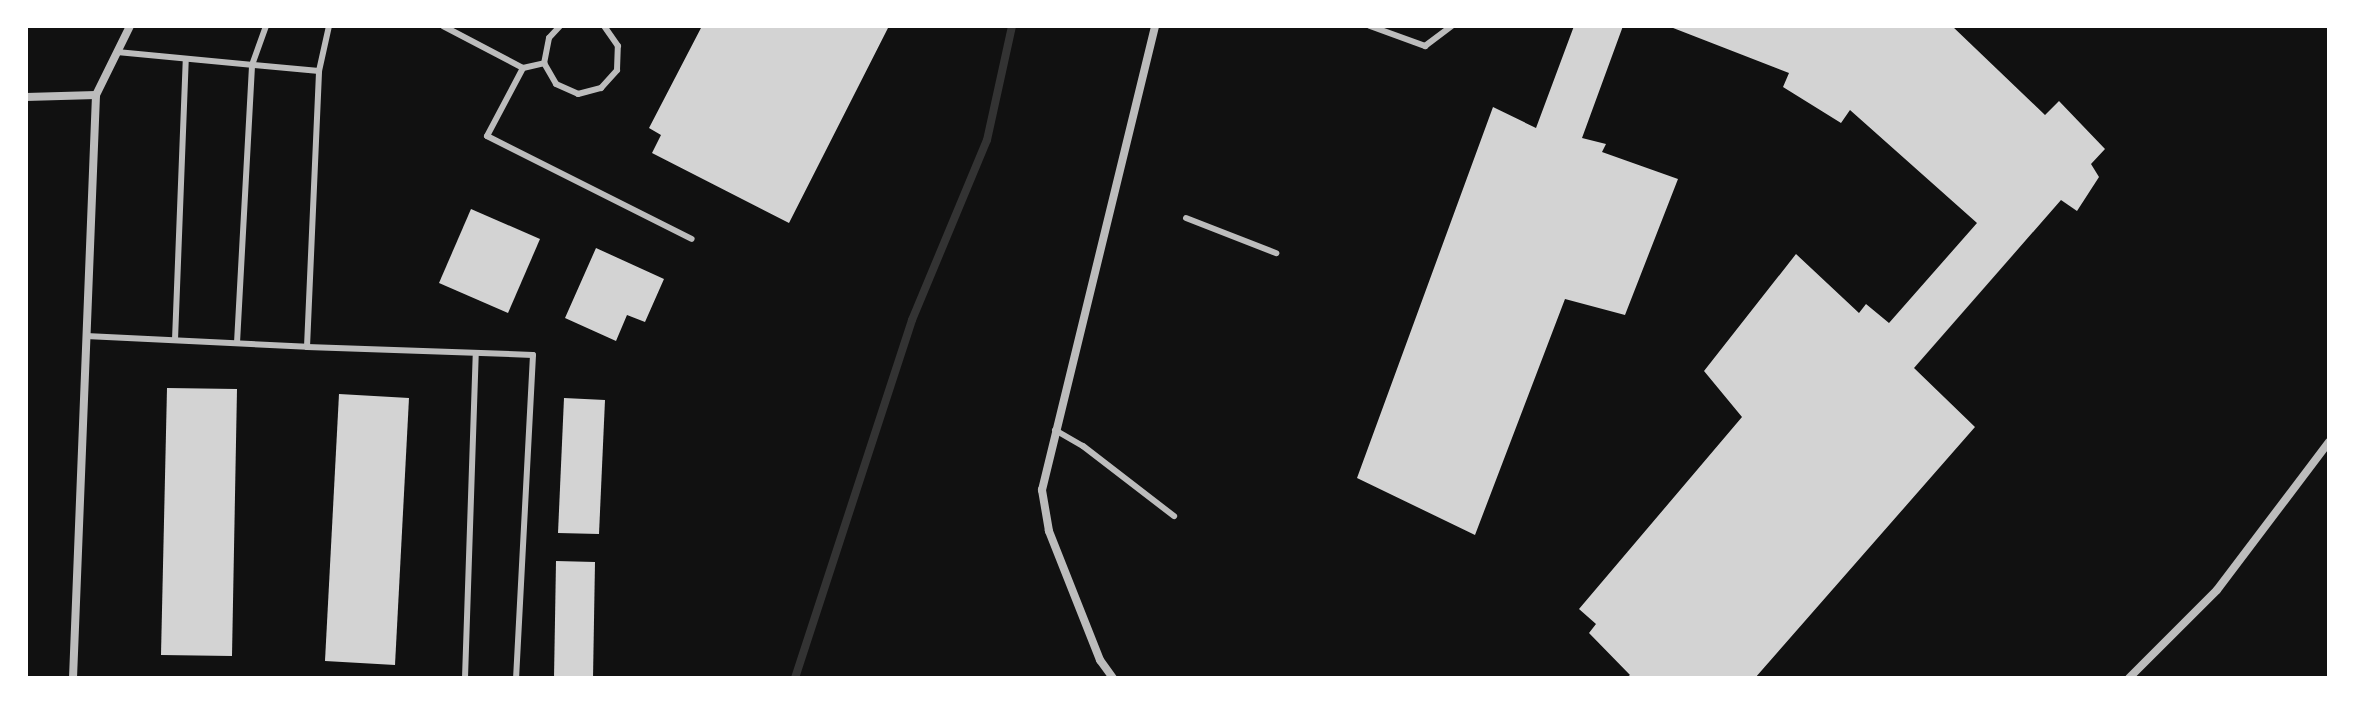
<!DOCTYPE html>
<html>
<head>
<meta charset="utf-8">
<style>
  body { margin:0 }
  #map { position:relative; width:2355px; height:704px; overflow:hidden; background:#111; font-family:"DejaVu Sans",sans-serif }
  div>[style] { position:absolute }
  .stream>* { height:8px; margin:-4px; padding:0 4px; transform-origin:4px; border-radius:4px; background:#333 }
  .building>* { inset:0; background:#d3d3d3 }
  .service>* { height:6px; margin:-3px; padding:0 3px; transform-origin:3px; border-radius:3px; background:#bcbcbc }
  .minor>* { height:8px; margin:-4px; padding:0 4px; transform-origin:4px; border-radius:4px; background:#bcbcbc }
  span { translate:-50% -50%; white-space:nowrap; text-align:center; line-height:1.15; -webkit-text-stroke:6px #fff; paint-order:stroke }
  .frame { position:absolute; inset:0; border:28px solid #fff; pointer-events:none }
</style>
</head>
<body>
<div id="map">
  <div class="stream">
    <i style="left:795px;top:678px;width:377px;rotate:-71.9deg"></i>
    <i style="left:912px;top:320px;width:195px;rotate:-67.4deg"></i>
    <i style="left:987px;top:140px;width:117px;rotate:-77.6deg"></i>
  </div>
  <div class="building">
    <i style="clip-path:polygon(702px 26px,889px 26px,789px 223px,652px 153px,661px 135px,649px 128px)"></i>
    <i style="clip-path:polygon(1574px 26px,1623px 26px,1582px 138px,1606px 144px,1602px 152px,1678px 179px,1625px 315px,1565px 299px,1475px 535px,1357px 478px,1493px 107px,1536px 128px)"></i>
    <i style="clip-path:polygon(1668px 26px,1952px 26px,2045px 115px,2059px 101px,2105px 149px,2091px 164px,2099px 177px,2077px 211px,2061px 200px,1914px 368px,1975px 427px,1755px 678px,1626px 678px,1630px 675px,1589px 633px,1596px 624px,1579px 609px,1742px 417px,1704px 371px,1796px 254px,1859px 313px,1866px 304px,1889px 323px,1977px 223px,1850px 110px,1841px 123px,1783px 87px,1789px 73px)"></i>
    <i style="clip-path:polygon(471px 209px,540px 239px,508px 313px,439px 283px)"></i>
    <i style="clip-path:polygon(596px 248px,664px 279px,645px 322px,627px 315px,616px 341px,565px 318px)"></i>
    <i style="clip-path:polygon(167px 388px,237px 389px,232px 656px,161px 655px)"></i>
    <i style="clip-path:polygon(339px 394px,409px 398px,395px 665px,325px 661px)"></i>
    <i style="clip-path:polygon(564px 398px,605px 400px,599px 534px,558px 533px)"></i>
    <i style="clip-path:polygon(556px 561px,595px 562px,593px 678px,554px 678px)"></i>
  </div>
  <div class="service">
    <i style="left:443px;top:26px;width:90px;rotate:27.7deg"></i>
    <i style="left:523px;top:68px;width:77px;rotate:117.9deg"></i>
    <i style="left:487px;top:136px;width:229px;rotate:26.7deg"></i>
    <i style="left:560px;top:26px;width:16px;rotate:133deg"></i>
    <i style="left:549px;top:38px;width:25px;rotate:101deg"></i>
    <i style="left:544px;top:63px;width:24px;rotate:60deg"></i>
    <i style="left:556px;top:84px;width:24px;rotate:24deg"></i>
    <i style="left:578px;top:94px;width:24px;rotate:-15deg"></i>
    <i style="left:601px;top:88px;width:24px;rotate:-48deg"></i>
    <i style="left:617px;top:70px;width:24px;rotate:-88deg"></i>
    <i style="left:618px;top:46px;width:24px;rotate:-125deg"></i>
    <i style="left:1370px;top:26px;width:59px;rotate:20deg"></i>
    <i style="left:1425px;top:46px;width:34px;rotate:-37deg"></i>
    <i style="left:117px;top:52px;width:203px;rotate:5.4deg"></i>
    <i style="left:523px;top:68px;width:22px;rotate:-13deg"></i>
    <i style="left:1186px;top:218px;width:97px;rotate:21.3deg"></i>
    <i style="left:86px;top:336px;width:221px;rotate:2.8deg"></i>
    <i style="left:307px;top:347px;width:276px;rotate:-87.5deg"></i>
    <i style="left:319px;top:71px;width:46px;rotate:-77.5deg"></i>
    <i style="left:175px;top:340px;width:281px;rotate:-87.8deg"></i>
    <i style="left:237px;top:343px;width:278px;rotate:-86.9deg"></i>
    <i style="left:252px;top:65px;width:41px;rotate:-70.3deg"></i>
    <i style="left:307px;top:347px;width:226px;rotate:2deg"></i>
    <i style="left:533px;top:355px;width:323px;rotate:93deg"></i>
    <i style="left:1055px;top:430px;width:32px;rotate:30deg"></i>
    <i style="left:1083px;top:446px;width:115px;rotate:37.6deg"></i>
    <i style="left:465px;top:678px;width:325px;rotate:-88.1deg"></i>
  </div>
  <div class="minor">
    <i style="left:26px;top:97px;width:70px;rotate:-1.6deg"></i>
    <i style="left:73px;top:678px;width:583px;rotate:-87.74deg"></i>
    <i style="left:96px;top:95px;width:77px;rotate:-63.8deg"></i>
    <i style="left:1113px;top:678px;width:22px;rotate:-126deg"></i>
    <i style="left:1100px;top:660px;width:139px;rotate:-111.6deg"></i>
    <i style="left:1049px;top:531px;width:42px;rotate:-99.7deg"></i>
    <i style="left:1042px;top:490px;width:478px;rotate:-76.3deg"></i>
    <i style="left:2129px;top:678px;width:124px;rotate:-45deg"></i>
    <i style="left:2217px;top:590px;width:186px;rotate:-52.9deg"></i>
  </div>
  <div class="frame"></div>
</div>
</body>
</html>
